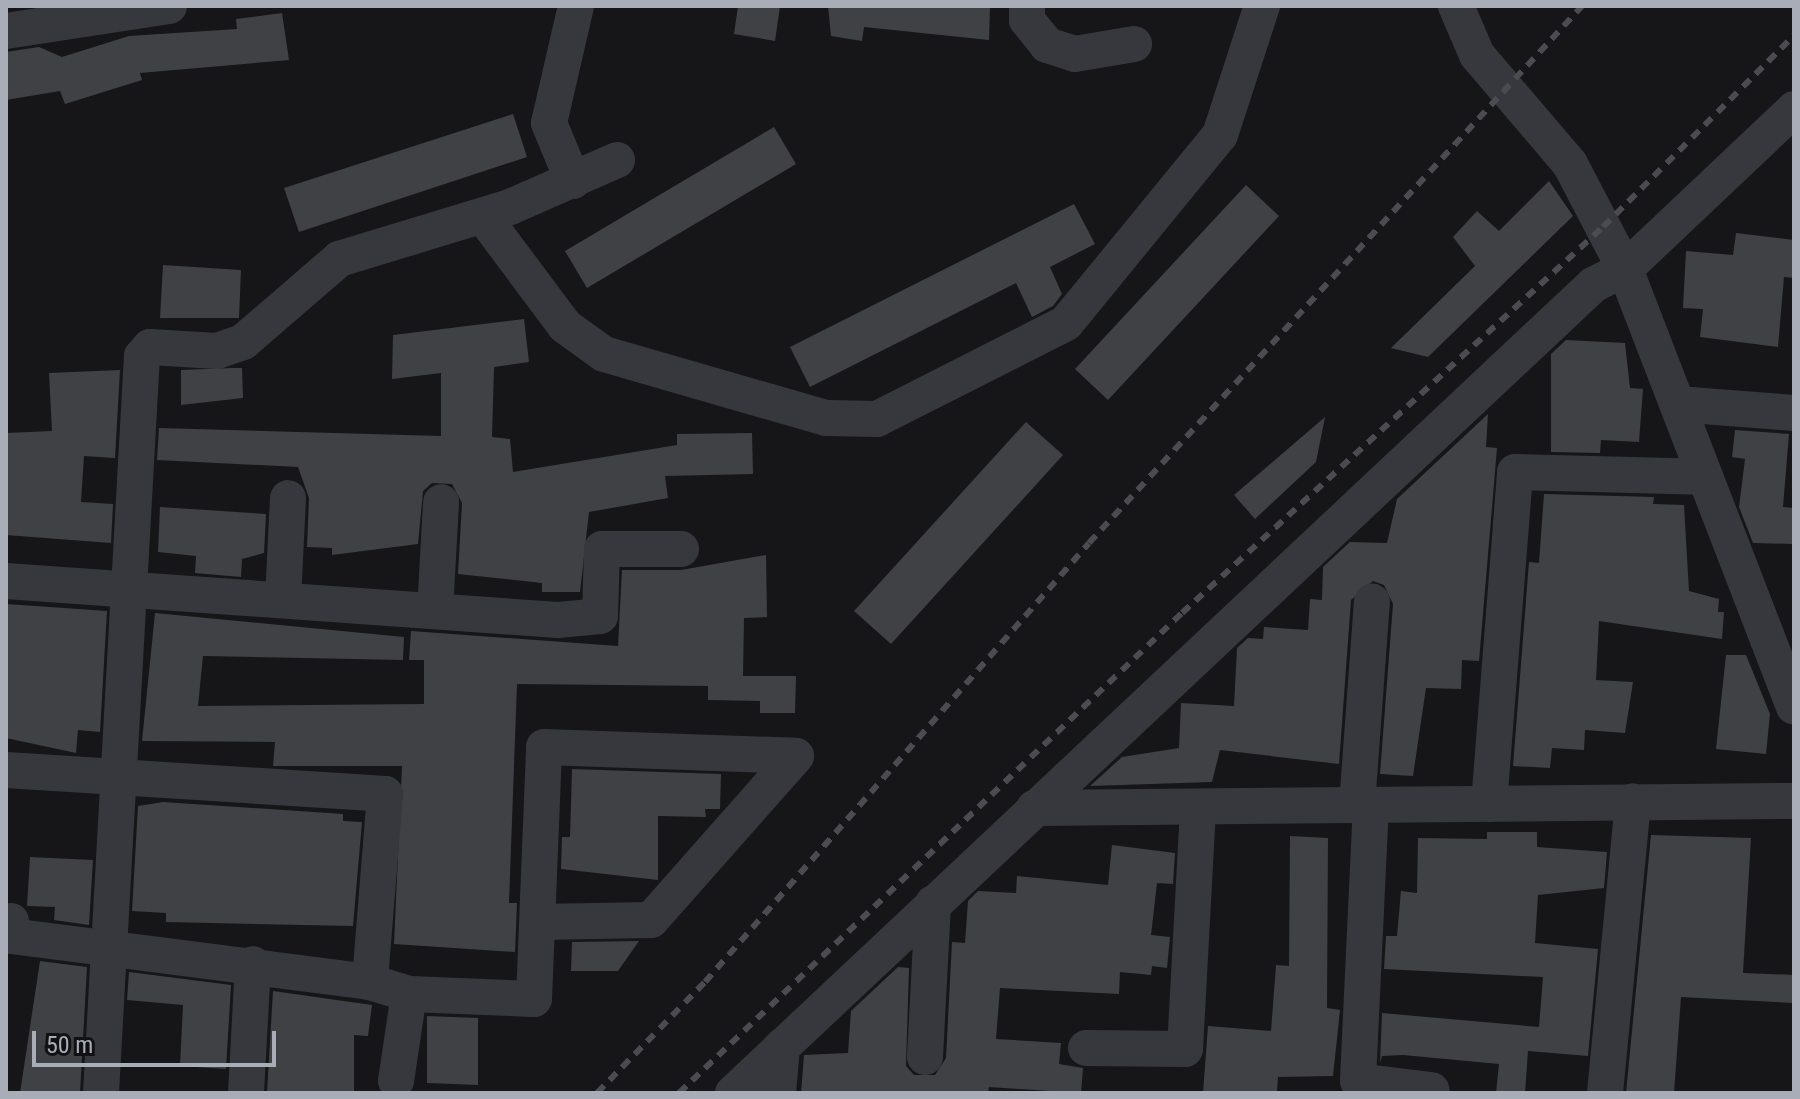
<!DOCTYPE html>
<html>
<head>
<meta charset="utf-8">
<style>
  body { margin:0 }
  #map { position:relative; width:1800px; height:1099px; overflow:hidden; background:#161618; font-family:"Roboto Condensed",sans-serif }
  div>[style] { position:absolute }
  .building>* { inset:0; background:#404145 }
  .minor>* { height:36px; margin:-18px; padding:0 18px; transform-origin:18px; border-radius:18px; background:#37383d }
  .rail>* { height:6px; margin-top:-3px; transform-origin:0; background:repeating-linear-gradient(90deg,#4a4c52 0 10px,transparent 0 18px) }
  span { translate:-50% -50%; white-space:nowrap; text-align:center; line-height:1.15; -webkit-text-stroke:7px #111113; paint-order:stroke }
  .frame { position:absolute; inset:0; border:8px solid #a8adb8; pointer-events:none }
  .scale { position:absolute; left:32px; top:1031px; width:244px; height:36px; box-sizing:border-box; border:4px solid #a8adb8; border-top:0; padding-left:10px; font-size:24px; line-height:28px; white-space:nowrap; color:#a8adb8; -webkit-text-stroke:6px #111113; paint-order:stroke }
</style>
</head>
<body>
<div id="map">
  <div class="building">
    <i style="clip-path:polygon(738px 6px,780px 6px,775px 41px,734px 34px)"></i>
    <i style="clip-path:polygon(828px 6px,990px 6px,989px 40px,864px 27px,862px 41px,831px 36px)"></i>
    <i style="clip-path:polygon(282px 13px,289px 60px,140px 73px,142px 80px,65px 104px,60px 91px,6px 100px,6px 52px,39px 47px,62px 57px,129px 36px,237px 29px,236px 19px)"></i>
    <i style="clip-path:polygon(513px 114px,527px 157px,299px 232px,284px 188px)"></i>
    <i style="clip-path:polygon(774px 127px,796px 164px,587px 288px,565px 251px)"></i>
    <i style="clip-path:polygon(1549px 181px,1573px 216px,1428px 357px,1391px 348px,1475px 266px,1453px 237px,1477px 211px,1499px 231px)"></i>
    <i style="clip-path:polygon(1246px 185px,1279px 216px,1108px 400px,1075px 369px)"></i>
    <i style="clip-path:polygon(1074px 204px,1095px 244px,1050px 267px,1062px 294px,1053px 306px,1032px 317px,1016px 283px,810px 387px,790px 347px)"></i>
    <i style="clip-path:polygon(1736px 233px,1794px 240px,1794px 278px,1784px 277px,1778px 347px,1700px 337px,1703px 309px,1683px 308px,1686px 251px,1733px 255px)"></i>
    <i style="clip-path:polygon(163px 265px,241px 270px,239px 318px,160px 318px)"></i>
    <i style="clip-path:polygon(524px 319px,529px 362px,494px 367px,492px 437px,510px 439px,513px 472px,677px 445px,677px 434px,752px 433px,753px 474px,665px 476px,668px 498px,589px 512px,580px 592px,542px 592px,542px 583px,458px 574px,462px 503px,452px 484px,432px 483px,423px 491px,418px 544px,332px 555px,332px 548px,307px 547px,309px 498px,298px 467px,157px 460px,159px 428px,441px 436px,441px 373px,392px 379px,393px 335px)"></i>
    <i style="clip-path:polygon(1566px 340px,1625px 343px,1630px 388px,1643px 389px,1639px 442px,1601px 440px,1600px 453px,1551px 452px,1551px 354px)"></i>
    <i style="clip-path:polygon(232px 368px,242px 368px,243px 398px,181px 405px,181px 370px)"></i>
    <i style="clip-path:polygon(120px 370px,115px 458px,84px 456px,81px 502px,113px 504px,111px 543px,6px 535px,6px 433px,52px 431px,49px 373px)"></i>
    <i style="clip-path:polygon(1488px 414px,1486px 447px,1497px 448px,1479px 661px,1462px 660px,1461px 689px,1426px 688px,1413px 776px,1380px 774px,1393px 604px,1384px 585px,1373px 581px,1351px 600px,1339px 764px,1220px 750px,1212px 782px,1090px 786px,1122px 757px,1179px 748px,1181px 703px,1234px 706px,1237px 648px,1248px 638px,1263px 639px,1264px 627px,1308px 630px,1310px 599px,1322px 600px,1323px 567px,1350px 542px,1387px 543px,1397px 499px)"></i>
    <i style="clip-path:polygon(1325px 417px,1316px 462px,1255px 519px,1234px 495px)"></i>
    <i style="clip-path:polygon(1026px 422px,1063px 455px,891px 644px,854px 611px)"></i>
    <i style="clip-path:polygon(1735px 430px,1789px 434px,1783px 507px,1794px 508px,1794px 544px,1753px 543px,1739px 507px,1745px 459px,1732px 457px)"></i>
    <i style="clip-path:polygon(1544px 494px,1654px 497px,1653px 504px,1684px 505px,1689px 591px,1719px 599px,1718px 612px,1724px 612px,1722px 639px,1599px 621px,1596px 680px,1633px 682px,1625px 733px,1585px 730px,1584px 750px,1552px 748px,1550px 768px,1513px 766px,1529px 562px,1539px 563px)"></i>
    <i style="clip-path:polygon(160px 507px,266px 514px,264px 553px,242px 559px,241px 577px,195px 573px,196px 556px,158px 552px)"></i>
    <i style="clip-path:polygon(766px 555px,767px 617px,744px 618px,743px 676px,796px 676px,795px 713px,760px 713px,760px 701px,708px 700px,708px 686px,517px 684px,509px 903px,517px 903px,515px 952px,394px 944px,402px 766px,273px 766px,275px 742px,142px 741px,155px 613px,404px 637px,403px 660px,203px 656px,198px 706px,424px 704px,424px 660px,409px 660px,411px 631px,618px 646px,622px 570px,681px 570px)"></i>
    <i style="clip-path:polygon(6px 604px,107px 611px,100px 732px,78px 730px,76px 753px,6px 738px)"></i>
    <i style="clip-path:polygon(1726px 655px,1746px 655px,1770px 714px,1766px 754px,1716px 749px)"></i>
    <i style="clip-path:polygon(572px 769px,721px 774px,720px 809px,705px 809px,706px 817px,658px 816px,658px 880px,561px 869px,562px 837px,570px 837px)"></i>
    <i style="clip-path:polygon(163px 802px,343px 814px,343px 821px,362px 822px,353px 926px,166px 922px,166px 913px,132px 911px,138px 806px)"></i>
    <i style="clip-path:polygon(1487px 832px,1537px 832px,1537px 847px,1607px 852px,1604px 888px,1538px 895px,1535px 943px,1598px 949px,1588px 1056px,1528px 1051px,1525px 1093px,1496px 1093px,1499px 1064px,1403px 1055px,1382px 1056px,1380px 1063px,1382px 1013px,1539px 1027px,1543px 977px,1384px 969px,1386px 936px,1397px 936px,1401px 891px,1417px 893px,1418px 838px,1487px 839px)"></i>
    <i style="clip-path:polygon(1651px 835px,1751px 838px,1743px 973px,1794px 975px,1794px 1003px,1681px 997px,1674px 1093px,1626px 1093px)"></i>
    <i style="clip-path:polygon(1290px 836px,1328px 838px,1327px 1008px,1340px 1010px,1333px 1076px,1278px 1077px,1277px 1092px,1203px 1093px,1208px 1026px,1271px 1031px,1276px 965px,1289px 966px)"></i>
    <i style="clip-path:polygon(1112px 845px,1175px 853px,1173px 884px,1157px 883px,1151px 935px,1170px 937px,1167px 968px,1152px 966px,1151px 975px,1120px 972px,1119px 994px,1000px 988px,996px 1039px,1061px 1043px,1059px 1064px,1083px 1068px,1081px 1093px,989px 1087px,988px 1093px,801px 1093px,804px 1055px,848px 1053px,851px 1011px,898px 967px,909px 968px,906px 1066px,914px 1075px,935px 1075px,946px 1058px,952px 942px,965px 943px,968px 901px,978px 891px,1016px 893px,1017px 876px,1108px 885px)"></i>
    <i style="clip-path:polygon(30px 857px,93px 860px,89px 925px,54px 920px,55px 907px,27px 906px)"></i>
    <i style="clip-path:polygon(639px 941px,618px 971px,571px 971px,572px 942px)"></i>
    <i style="clip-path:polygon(40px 961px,87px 967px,80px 1093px,20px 1093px)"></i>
    <i style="clip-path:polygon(129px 972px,231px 985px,226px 1069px,180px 1066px,183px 1005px,127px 1000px)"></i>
    <i style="clip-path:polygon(273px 991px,372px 1005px,368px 1036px,354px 1035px,354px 1093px,267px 1092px)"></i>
    <i style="clip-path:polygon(427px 1016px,478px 1018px,478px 1085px,427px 1083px)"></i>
  </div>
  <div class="minor">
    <i style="left:1027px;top:6px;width:14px;rotate:90deg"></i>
    <i style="left:1027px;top:20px;width:32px;rotate:51deg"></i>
    <i style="left:1047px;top:45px;width:29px;rotate:18deg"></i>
    <i style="left:1075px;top:54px;width:60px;rotate:-9.6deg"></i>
    <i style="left:1456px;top:6px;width:53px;rotate:66.8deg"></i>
    <i style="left:1477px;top:55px;width:143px;rotate:49.5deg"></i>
    <i style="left:1570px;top:164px;width:119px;rotate:62.4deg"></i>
    <i style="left:1625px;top:269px;width:469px;rotate:68.9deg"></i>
    <i style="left:6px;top:31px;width:165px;rotate:-8.7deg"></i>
    <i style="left:573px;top:181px;width:63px;rotate:-112.5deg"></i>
    <i style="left:549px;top:123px;width:120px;rotate:-77deg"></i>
    <i style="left:483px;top:216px;width:137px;rotate:53.3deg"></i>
    <i style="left:565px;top:326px;width:48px;rotate:35.7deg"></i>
    <i style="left:604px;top:354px;width:231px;rotate:16.1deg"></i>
    <i style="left:826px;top:418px;width:51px;rotate:1.1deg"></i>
    <i style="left:877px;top:419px;width:212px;rotate:-26.9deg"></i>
    <i style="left:1066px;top:323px;width:243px;rotate:-50.7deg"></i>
    <i style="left:1220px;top:135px;width:136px;rotate:-72deg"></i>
    <i style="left:1677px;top:404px;width:117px;rotate:4.4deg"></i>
    <i style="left:6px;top:581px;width:553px;rotate:4.04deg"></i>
    <i style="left:558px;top:620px;width:42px;rotate:-5.4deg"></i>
    <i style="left:600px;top:616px;width:67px;rotate:-88.3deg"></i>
    <i style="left:602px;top:549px;width:79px"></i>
    <i style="left:283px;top:600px;width:102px;rotate:-87.2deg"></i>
    <i style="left:435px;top:611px;width:109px;rotate:-86.8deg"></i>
    <i style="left:6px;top:770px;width:380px;rotate:3.6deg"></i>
    <i style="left:385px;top:794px;width:189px;rotate:94.6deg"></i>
    <i style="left:370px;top:982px;width:41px;rotate:17.1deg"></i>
    <i style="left:409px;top:994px;width:125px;rotate:2.3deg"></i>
    <i style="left:534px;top:999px;width:252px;rotate:-87.7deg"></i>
    <i style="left:544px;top:747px;width:252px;rotate:2deg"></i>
    <i style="left:1371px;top:804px;width:277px;rotate:92.7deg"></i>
    <i style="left:1358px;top:1081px;width:74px;rotate:7deg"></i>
    <i style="left:1489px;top:804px;width:333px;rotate:-85.5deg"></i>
    <i style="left:1515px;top:472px;width:185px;rotate:1.5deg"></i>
    <i style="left:1357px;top:805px;width:204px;rotate:-85.8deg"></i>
    <i style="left:1034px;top:808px;width:760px;rotate:-0.53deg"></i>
    <i style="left:11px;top:921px;width:15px;rotate:90deg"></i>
    <i style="left:11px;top:936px;width:362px;rotate:7.3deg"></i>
    <i style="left:539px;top:922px;width:112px;rotate:-1deg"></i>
    <i style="left:651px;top:920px;width:219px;rotate:-48.5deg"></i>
    <i style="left:1086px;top:1048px;width:99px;rotate:0.6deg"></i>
    <i style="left:1185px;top:1049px;width:240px;rotate:-86.9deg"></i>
    <i style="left:925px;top:1057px;width:154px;rotate:-87deg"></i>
    <i style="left:396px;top:1081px;width:88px;rotate:-81.5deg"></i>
    <i style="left:101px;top:1093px;width:738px;rotate:-86.82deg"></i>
    <i style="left:142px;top:356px;width:12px;rotate:-48deg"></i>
    <i style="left:150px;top:347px;width:67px;rotate:3.4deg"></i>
    <i style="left:217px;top:351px;width:28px;rotate:-19deg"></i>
    <i style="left:243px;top:342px;width:127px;rotate:-40.8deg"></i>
    <i style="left:339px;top:259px;width:179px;rotate:-16.9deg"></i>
    <i style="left:510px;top:207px;width:117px;rotate:-23.7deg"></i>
    <i style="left:246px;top:1093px;width:129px;rotate:-86.9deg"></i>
    <i style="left:733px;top:1093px;width:1180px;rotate:-43.21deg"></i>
    <i style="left:1593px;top:285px;width:36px;rotate:-27deg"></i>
    <i style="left:1625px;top:269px;width:233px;rotate:-43.4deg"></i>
    <i style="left:778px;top:1093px;width:47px;rotate:-85.1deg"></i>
    <i style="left:1605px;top:1093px;width:293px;rotate:-84.5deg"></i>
  </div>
  <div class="rail">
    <i style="left:597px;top:1093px;width:155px;rotate:-45.8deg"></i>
    <i style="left:705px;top:982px;width:583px;rotate:-48.82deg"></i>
    <i style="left:1089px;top:543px;width:729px;rotate:-47.45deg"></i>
    <i style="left:679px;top:1093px;width:695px;rotate:-43.66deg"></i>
    <i style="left:1182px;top:613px;width:571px;rotate:-42.52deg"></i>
    <i style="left:1603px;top:227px;width:271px;rotate:-45.1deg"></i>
  </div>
  <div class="frame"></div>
  <div class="scale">50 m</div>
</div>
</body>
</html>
